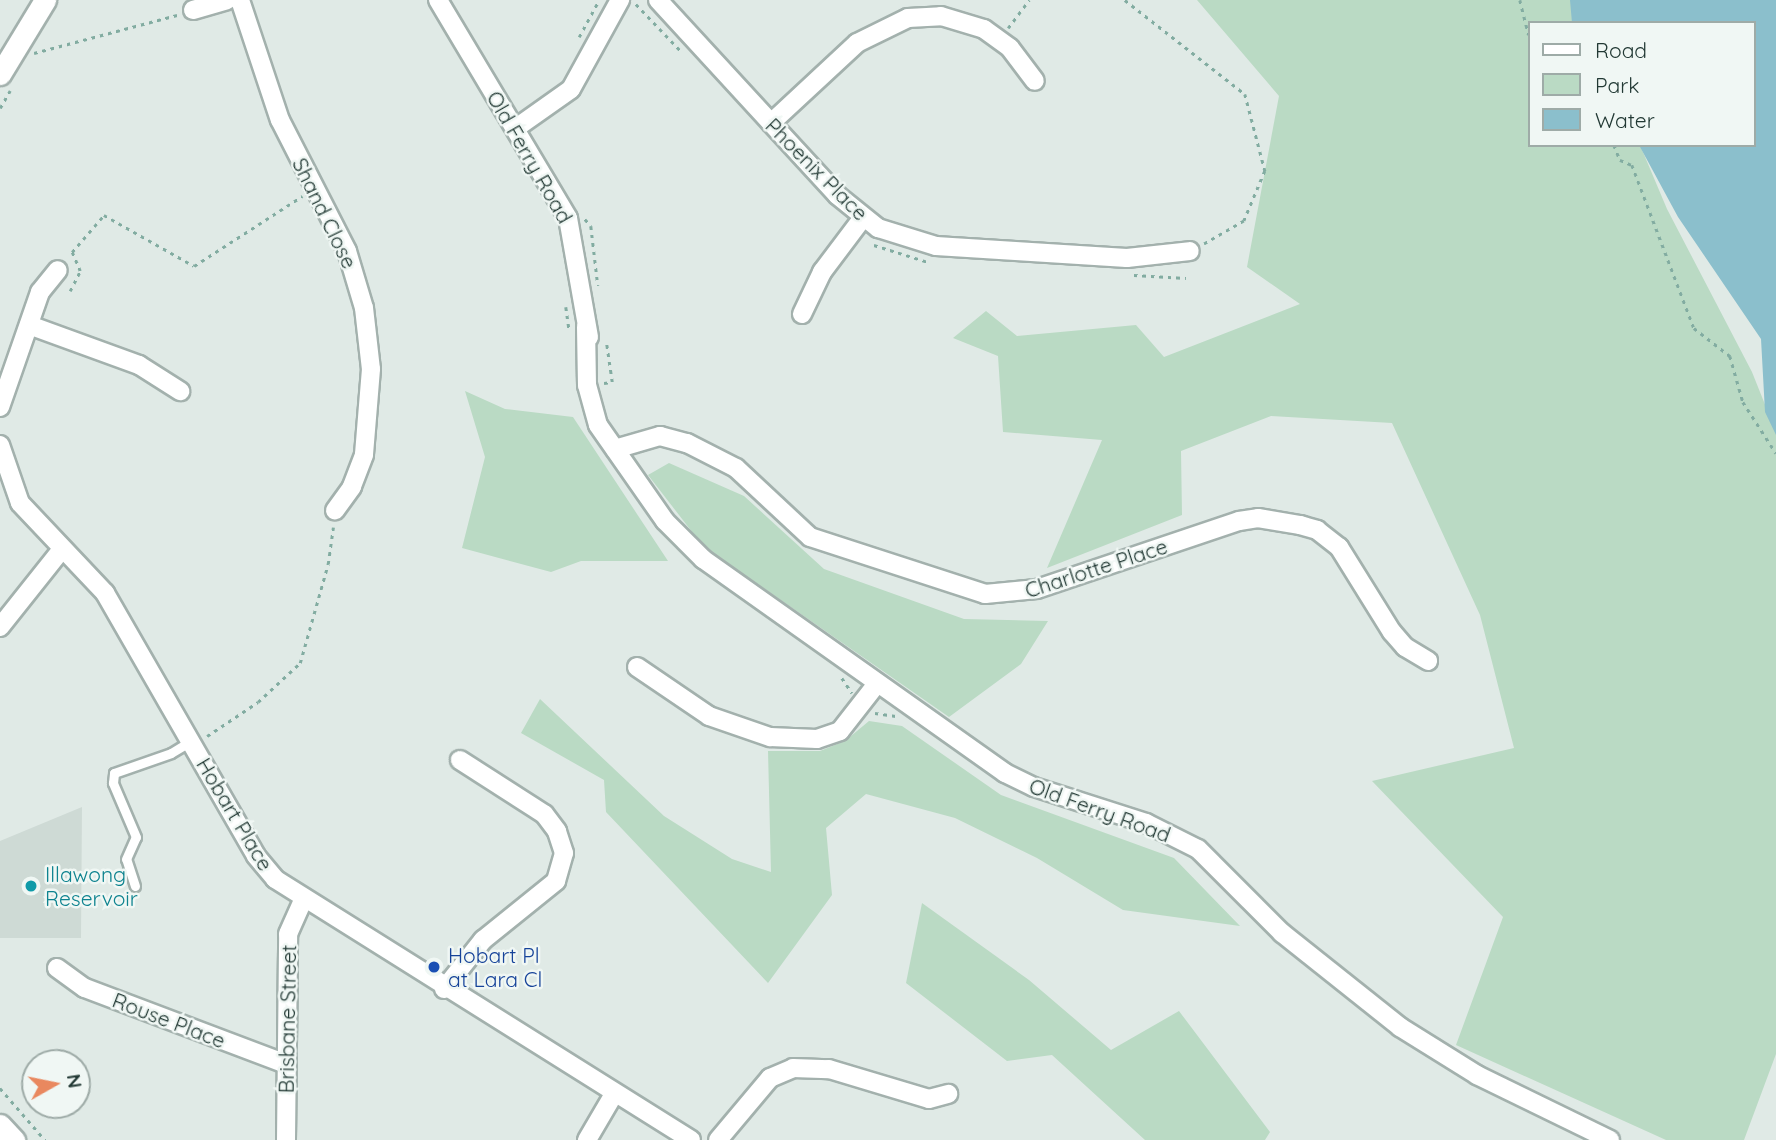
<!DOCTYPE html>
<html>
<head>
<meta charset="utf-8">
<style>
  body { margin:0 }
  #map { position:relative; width:1776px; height:1140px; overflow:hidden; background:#e0eae6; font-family:Quicksand,sans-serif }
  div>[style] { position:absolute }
  .built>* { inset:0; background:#cedad5 }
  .green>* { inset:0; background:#badac4 }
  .water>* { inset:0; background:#8bbfcc }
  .path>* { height:2.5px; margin-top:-1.25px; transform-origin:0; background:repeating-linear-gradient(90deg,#82aca1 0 3.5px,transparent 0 8.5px) }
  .roads { filter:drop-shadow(2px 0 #a3b1ad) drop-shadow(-2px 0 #a3b1ad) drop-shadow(0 2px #a3b1ad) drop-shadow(0 -2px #a3b1ad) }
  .service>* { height:9px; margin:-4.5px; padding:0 4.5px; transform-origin:4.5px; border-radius:4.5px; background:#fff }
  .minor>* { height:18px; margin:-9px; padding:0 9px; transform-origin:9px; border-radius:9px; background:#fff }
  .tertiary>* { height:21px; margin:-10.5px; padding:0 10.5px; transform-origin:10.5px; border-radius:10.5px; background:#fff }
  .dots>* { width:19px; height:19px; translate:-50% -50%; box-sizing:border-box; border:4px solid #f0f7f4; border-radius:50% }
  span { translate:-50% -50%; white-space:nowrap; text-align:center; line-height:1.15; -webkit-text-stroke:5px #f0f7f4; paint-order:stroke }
  .street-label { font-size:21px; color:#223934 }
  .culture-label { font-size:21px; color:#0d838f }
  .left { translate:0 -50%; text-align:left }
  .transit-label { font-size:21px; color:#164399 }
  .legend { position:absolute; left:1528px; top:21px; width:228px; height:126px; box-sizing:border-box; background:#f0f7f4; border:2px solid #9eaba7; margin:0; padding:9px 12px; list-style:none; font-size:21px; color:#223934 }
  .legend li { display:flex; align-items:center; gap:14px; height:35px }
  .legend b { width:35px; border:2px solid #9eaba7 }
  .north { position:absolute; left:21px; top:1049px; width:70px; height:70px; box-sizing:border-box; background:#f0f7f4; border:2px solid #9eaba7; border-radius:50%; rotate:81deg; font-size:19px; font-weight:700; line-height:28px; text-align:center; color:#223934 }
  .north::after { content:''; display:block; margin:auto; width:24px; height:32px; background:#e9885f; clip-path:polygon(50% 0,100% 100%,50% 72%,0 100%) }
</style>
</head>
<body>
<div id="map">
  <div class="built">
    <i style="clip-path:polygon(82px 807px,81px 938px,0 938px,0 841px)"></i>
  </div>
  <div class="green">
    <i style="clip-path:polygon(1197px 0,1579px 0,1588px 23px,1529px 23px,1529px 145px,1640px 145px,1667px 209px,1752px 372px,1776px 432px,1776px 1054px,1744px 1140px,1666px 1140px,1456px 1045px,1503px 917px,1372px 781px,1514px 748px,1480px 615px,1392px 423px,1271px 416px,1181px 451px,1182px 515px,1047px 568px,1102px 440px,1003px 432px,998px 356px,953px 338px,986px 311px,1017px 336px,1136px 325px,1164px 357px,1300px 304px,1247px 267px,1279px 96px)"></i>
    <i style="clip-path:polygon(465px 391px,505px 409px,573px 417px,668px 561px,581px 561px,551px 572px,462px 548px,485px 457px)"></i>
    <i style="clip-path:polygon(669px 463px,744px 496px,824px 569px,964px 619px,1048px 621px,1021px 664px,949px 717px,703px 546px,648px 475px)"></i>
    <i style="clip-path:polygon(540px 699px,664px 816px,732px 859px,771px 872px,768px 751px,820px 751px,845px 741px,869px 721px,902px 726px,1001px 795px,1174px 858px,1240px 926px,1123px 910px,1037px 858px,955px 818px,866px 794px,826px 828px,832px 895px,768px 983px,606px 812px,604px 780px,521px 733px)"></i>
    <i style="clip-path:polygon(922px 903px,1029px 980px,1111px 1050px,1179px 1011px,1270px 1132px,1265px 1140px,1145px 1140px,1052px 1055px,1007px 1061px,906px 983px)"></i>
  </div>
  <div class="water">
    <i style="clip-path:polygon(1570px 0,1776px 0,1776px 435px,1765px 412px,1761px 339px,1678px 217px,1639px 145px,1753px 145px,1753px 23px,1572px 23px)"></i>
  </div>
  <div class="path">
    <i style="left:1125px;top:0;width:152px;rotate:38.1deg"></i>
    <i style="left:1245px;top:94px;width:80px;rotate:75.4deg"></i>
    <i style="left:1265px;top:171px;width:54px;rotate:112.8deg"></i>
    <i style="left:1244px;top:221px;width:46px;rotate:150.1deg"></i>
    <i style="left:1520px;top:0;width:36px;rotate:76deg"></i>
    <i style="left:636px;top:4px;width:64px;rotate:46.3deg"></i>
    <i style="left:1008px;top:28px;width:35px;rotate:-53deg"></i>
    <i style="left:579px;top:37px;width:42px;rotate:-61.6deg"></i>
    <i style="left:34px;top:53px;width:148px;rotate:-14.9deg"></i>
    <i style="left:0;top:108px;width:20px;rotate:-60deg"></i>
    <i style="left:1614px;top:145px;width:16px;rotate:68deg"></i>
    <i style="left:1620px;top:160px;width:13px;rotate:23deg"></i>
    <i style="left:1632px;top:165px;width:174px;rotate:69.2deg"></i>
    <i style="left:1694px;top:328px;width:46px;rotate:37.9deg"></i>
    <i style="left:1730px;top:356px;width:48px;rotate:74.2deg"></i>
    <i style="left:1743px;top:402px;width:61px;rotate:57.1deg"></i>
    <i style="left:585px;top:219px;width:9px;rotate:49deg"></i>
    <i style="left:591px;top:226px;width:60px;rotate:83.3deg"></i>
    <i style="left:874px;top:245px;width:57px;rotate:17.5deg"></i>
    <i style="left:1134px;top:275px;width:52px;rotate:3.3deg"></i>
    <i style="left:70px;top:291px;width:22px;rotate:-63deg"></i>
    <i style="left:80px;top:271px;width:21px;rotate:-113deg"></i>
    <i style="left:72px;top:252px;width:49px;rotate:-49.1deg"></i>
    <i style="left:104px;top:215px;width:103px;rotate:29.5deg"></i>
    <i style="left:194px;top:266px;width:129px;rotate:-32.9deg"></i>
    <i style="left:566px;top:307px;width:21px;rotate:82deg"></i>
    <i style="left:604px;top:383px;width:8px;rotate:-7deg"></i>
    <i style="left:612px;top:382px;width:41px;rotate:-98.3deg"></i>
    <i style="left:842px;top:678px;width:18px;rotate:56deg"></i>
    <i style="left:875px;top:713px;width:21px;rotate:8deg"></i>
    <i style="left:207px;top:736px;width:61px;rotate:-33.7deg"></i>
    <i style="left:258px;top:702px;width:57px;rotate:-42.9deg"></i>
    <i style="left:300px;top:663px;width:103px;rotate:-74.2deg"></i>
    <i style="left:328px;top:564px;width:37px;rotate:-82deg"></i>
    <i style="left:0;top:1088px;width:69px;rotate:49.1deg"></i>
  </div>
  <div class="roads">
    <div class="service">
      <i style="left:135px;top:886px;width:28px;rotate:-108deg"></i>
      <i style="left:126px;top:859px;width:24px;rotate:-66deg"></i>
      <i style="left:136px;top:837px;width:59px;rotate:-113.1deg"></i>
      <i style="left:113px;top:783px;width:10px;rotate:-84deg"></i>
      <i style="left:114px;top:773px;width:60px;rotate:-19.3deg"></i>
      <i style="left:171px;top:753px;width:23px;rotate:-31deg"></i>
    </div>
    <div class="minor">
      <i style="left:240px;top:0;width:126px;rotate:71.6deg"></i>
      <i style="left:280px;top:120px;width:147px;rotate:62.9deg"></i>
      <i style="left:347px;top:251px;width:59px;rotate:73.4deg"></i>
      <i style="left:364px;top:308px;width:61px;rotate:83.5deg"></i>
      <i style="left:371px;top:369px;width:86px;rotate:94.7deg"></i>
      <i style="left:364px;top:455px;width:34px;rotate:111deg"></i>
      <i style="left:352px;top:487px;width:29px;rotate:126deg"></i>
      <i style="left:438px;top:0;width:254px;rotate:59.2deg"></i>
      <i style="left:568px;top:218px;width:121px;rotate:80deg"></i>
      <i style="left:658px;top:0;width:265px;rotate:47.4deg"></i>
      <i style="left:837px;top:195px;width:53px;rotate:38.8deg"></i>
      <i style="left:878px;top:228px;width:61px;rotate:17.2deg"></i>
      <i style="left:936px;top:246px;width:191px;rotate:3.6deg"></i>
      <i style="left:1127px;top:258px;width:63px;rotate:-6.3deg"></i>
      <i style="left:193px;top:10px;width:35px;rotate:-16deg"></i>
      <i style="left:771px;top:123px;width:117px;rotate:-42.9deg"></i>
      <i style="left:857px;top:43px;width:57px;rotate:-26.1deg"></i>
      <i style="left:908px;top:18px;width:33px;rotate:-3deg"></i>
      <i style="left:941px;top:16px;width:45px;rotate:16.8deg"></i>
      <i style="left:984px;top:29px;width:32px;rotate:36deg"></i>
      <i style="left:1010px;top:48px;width:41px;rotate:52.9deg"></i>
      <i style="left:516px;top:128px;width:67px;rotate:-35.3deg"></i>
      <i style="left:571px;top:89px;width:102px;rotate:-61.2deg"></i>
      <i style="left:802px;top:314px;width:47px;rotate:-64.5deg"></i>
      <i style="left:822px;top:272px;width:66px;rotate:-53deg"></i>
      <i style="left:29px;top:325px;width:117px;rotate:20deg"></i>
      <i style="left:139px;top:365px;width:49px;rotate:32.4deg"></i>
      <i style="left:586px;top:327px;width:58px;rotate:89deg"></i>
      <i style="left:587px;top:385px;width:41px;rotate:74.6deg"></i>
      <i style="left:598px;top:425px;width:117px;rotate:55.1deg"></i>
      <i style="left:665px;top:521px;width:54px;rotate:45deg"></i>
      <i style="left:703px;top:559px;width:370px;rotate:35.3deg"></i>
      <i style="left:1005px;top:773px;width:32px;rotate:26deg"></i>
      <i style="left:1034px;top:787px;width:118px;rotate:17.8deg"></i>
      <i style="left:1146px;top:823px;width:58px;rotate:26.6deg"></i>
      <i style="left:1198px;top:849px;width:119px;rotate:45deg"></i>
      <i style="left:1282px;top:933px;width:151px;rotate:38.5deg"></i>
      <i style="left:1400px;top:1027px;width:91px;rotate:31.9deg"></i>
      <i style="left:1477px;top:1075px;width:148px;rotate:26deg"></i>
      <i style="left:0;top:407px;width:122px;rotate:-70.8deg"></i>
      <i style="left:40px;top:292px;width:28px;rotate:-51deg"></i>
      <i style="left:0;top:445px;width:61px;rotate:71deg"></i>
      <i style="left:20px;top:503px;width:124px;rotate:46.6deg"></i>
      <i style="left:105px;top:593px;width:303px;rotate:60.1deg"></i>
      <i style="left:256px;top:856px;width:30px;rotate:50deg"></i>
      <i style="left:275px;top:879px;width:491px;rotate:32.1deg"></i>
      <i style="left:615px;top:449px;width:47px;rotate:-16.1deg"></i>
      <i style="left:660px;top:436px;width:28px;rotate:15deg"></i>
      <i style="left:687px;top:443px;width:55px;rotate:27deg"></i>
      <i style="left:736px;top:468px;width:101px;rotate:43deg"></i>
      <i style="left:810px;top:537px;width:184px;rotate:18deg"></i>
      <i style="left:985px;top:594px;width:52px;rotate:-5.5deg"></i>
      <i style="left:1037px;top:589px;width:213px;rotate:-18.6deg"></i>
      <i style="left:1239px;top:521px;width:19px;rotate:-9deg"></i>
      <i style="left:1258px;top:518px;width:43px;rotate:9.5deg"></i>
      <i style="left:1300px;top:525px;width:18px;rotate:16deg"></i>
      <i style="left:1317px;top:530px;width:28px;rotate:38deg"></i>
      <i style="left:1339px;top:547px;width:100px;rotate:58.1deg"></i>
      <i style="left:1392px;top:632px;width:20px;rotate:49deg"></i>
      <i style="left:1405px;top:647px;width:27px;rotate:31deg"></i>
      <i style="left:0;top:627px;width:100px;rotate:-51.5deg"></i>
      <i style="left:637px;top:667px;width:87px;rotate:34.2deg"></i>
      <i style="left:709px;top:716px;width:65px;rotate:19deg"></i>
      <i style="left:770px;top:737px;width:47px;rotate:2.4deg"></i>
      <i style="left:817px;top:739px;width:24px;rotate:-19deg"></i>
      <i style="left:840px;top:731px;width:58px;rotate:-52deg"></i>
      <i style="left:57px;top:968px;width:34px;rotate:36deg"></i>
      <i style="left:85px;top:988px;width:215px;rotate:20.7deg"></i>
      <i style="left:444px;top:989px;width:63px;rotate:-51.5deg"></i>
      <i style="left:483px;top:940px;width:94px;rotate:-38.9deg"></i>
      <i style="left:556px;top:881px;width:29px;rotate:-74deg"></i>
      <i style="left:564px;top:853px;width:23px;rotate:-108deg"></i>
      <i style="left:557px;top:831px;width:21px;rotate:-127deg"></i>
      <i style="left:544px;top:814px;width:100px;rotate:-147.3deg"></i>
      <i style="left:286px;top:1140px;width:206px;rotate:-89.4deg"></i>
      <i style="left:288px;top:934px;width:36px;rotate:-66deg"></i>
      <i style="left:587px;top:1140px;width:53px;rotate:-59.6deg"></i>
      <i style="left:718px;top:1140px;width:81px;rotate:-50deg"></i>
      <i style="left:770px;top:1078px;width:25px;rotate:-23deg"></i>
      <i style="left:793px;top:1068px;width:36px;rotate:2deg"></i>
      <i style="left:829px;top:1069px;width:104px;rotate:16.7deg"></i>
      <i style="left:929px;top:1099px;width:20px;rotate:-15deg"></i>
    </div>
    <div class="tertiary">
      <i style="left:0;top:74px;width:87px;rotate:-58.7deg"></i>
      <i style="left:0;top:1125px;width:21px;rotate:47deg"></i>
    </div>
  </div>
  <div class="dots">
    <i style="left:31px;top:886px;background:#0f9aa8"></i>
    <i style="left:434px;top:967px;background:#1a4fb4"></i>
  </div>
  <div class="street-label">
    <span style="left:530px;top:157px;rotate:60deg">Old Ferry Road</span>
    <span style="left:817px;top:169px;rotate:45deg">Phoenix Place</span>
    <span style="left:325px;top:213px;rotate:64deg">Shand Close</span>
    <span style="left:1096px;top:568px;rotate:-18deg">Charlotte Place</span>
    <span style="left:1100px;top:810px;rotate:20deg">Old Ferry Road</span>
    <span style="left:235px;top:814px;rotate:59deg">Hobart Place</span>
    <span style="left:287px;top:1019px;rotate:-89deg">Brisbane Street</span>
    <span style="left:169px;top:1020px;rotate:21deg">Rouse Place</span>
  </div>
  <div class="culture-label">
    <span class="left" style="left:45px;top:886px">Illawong<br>Reservoir</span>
  </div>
  <div class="transit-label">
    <span class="left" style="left:448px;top:967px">Hobart Pl<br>at Lara Cl</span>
  </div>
  <ul class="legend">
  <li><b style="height:9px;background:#fff"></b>Road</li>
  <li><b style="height:19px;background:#badac4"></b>Park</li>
  <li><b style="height:19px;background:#8bbfcc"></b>Water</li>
  </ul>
  <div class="north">N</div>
</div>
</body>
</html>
